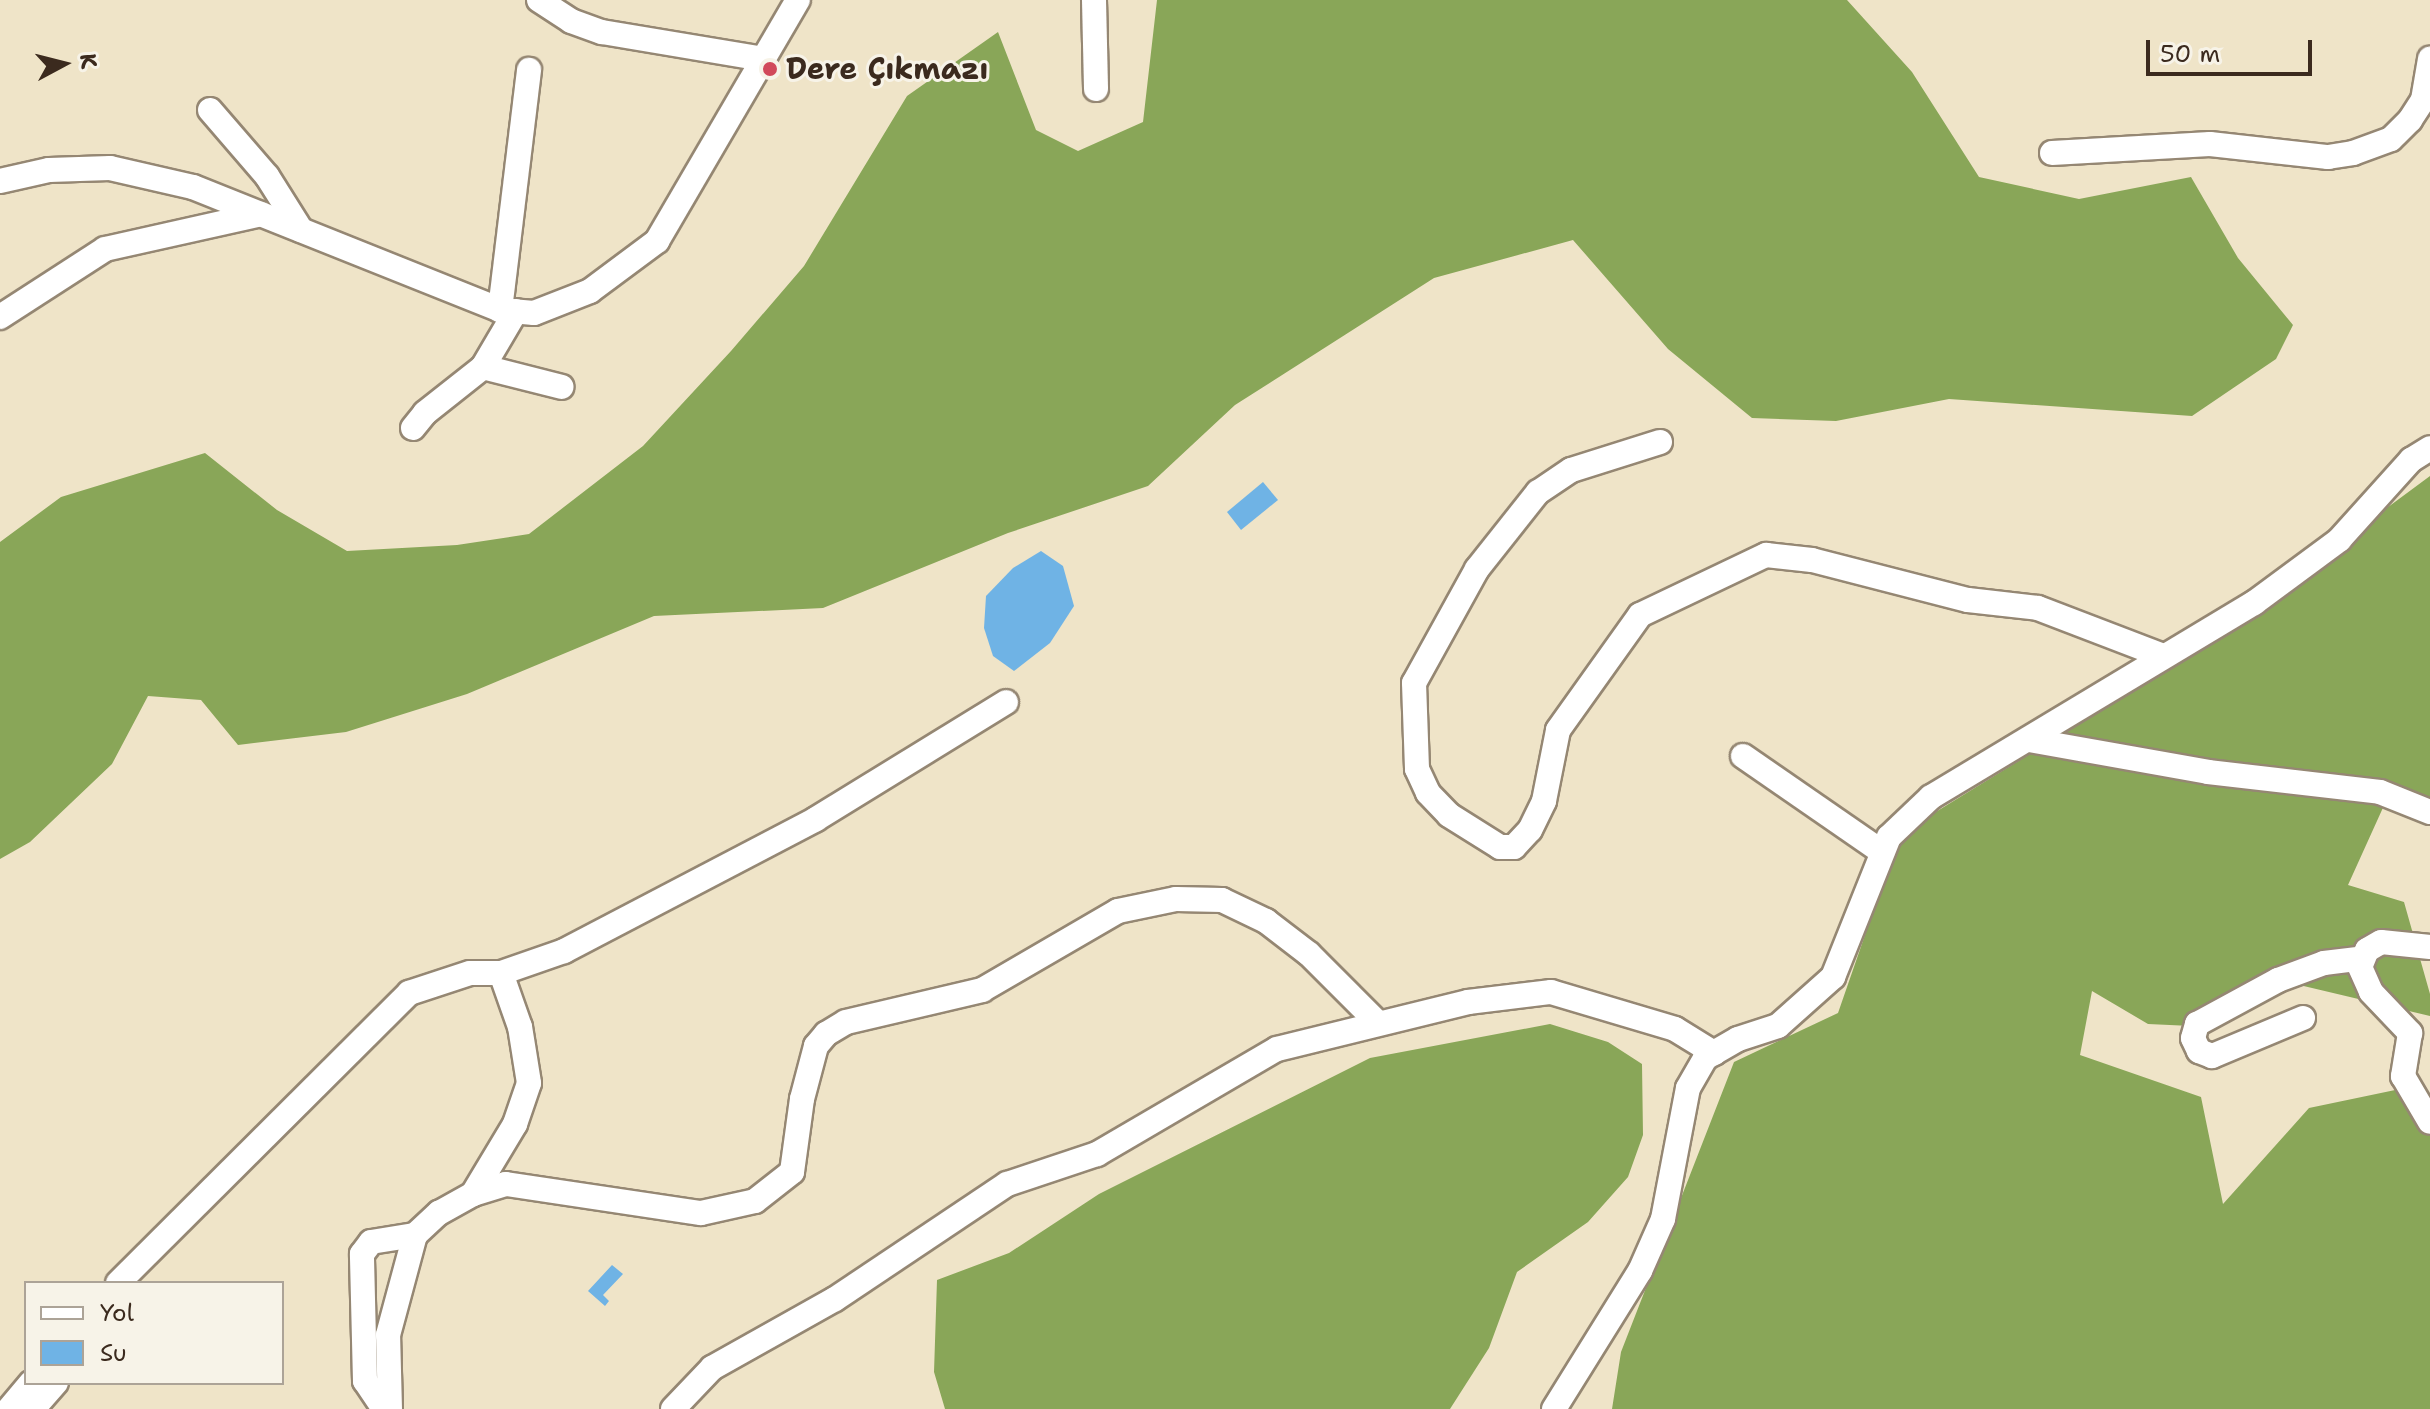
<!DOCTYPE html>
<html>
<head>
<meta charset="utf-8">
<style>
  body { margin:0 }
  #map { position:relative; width:2430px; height:1409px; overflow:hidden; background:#efe4c8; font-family:"Shantell Sans",sans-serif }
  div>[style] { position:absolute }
  .forest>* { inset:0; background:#89a658 }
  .water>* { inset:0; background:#6fb3e5 }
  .roads { filter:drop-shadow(2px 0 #958773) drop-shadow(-2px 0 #958773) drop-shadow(0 2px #958773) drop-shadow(0 -2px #958773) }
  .minor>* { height:24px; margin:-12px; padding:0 12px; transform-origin:12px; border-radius:12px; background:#fff }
  .dots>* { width:22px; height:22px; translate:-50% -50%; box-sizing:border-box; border:4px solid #f7f3e8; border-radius:50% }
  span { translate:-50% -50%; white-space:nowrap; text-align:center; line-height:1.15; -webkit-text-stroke:6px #f7f3e8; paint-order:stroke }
  .poi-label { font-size:30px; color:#3b2a1e; font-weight:700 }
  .left { translate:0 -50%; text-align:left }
  .legend { position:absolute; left:24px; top:1281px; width:260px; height:104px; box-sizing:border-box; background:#f7f3e8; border:2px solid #aca397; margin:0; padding:10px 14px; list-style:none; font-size:24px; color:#3b2a1e }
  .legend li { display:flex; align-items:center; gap:16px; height:40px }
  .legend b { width:40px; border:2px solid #aca397 }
  .north { position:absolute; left:24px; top:24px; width:80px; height:80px; -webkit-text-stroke:6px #f7f3e8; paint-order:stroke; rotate:83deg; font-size:22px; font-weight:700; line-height:32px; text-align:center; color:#3b2a1e }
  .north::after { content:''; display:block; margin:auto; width:28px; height:36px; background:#3b2a1e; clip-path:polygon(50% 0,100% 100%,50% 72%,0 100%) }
  .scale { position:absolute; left:2146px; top:40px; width:166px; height:36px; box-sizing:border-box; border:4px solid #3b2a1e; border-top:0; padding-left:10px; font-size:24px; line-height:28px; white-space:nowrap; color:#3b2a1e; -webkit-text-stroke:6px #f7f3e8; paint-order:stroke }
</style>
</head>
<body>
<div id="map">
  <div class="forest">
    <i style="clip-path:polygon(1157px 0,1847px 0,1912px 72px,1979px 177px,2079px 199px,2191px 177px,2238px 258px,2293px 325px,2276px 359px,2192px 416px,1949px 399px,1836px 421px,1752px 418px,1668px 349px,1573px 240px,1434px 278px,1235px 405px,1148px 486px,1008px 533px,823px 608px,654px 616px,467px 694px,346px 732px,238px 745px,201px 700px,148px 696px,112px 764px,30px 842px,0 859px,0 542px,61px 497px,205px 453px,277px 510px,347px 551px,457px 545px,529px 534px,643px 446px,731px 351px,804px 266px,907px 96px,998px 32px,1036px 130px,1078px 151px,1143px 122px)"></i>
    <i style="clip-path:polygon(2430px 476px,2430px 810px,2391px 790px,2348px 885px,2404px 902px,2430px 994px,2430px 1016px,2291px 983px,2213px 1027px,2148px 1024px,2092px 991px,2080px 1055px,2201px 1097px,2223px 1204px,2309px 1108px,2400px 1089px,2430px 1132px,2430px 1409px,1612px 1409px,1621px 1352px,1734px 1062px,1838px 1013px,1900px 834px,2176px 664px)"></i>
    <i style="clip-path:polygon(1550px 1024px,1608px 1042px,1642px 1064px,1643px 1135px,1628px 1177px,1588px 1222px,1517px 1272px,1489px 1348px,1450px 1409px,945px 1409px,934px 1372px,937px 1280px,1009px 1253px,1099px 1194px,1370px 1058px)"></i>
  </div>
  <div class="water">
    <i style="clip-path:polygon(1263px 482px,1278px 500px,1241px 530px,1227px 512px)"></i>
    <i style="clip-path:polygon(1041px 551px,1063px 566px,1074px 606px,1050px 643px,1014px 671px,993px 656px,984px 628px,986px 596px,1013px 568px)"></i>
    <i style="clip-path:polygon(612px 1265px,623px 1274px,603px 1295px,609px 1301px,605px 1306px,588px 1291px)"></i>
  </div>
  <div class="roads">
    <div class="minor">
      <i style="left:539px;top:0;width:38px;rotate:33deg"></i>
      <i style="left:571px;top:21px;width:33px;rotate:20deg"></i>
      <i style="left:602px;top:32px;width:163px;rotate:9.5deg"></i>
      <i style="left:1094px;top:0;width:89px;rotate:88.7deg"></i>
      <i style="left:210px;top:110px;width:87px;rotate:49.2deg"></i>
      <i style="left:267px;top:176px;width:64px;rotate:57.8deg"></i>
      <i style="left:2052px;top:153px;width:158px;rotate:-3.3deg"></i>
      <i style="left:2210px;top:144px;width:119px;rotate:6.3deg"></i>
      <i style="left:2328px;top:157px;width:25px;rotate:-9deg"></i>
      <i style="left:2353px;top:153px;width:40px;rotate:-20.2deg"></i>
      <i style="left:2391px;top:139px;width:27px;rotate:-45deg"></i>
      <i style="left:2410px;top:120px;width:24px;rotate:-57deg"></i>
      <i style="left:2423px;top:100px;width:42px;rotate:-80.3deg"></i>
      <i style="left:0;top:181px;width:50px;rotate:-12.7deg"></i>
      <i style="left:49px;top:170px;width:61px;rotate:-1.9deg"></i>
      <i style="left:110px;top:168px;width:85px;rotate:12.9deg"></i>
      <i style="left:193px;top:187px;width:331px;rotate:21.8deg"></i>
      <i style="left:500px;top:310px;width:34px;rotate:5deg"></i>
      <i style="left:534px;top:313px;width:60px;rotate:-21.4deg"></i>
      <i style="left:590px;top:291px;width:84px;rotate:-36.7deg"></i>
      <i style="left:657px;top:241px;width:279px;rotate:-59.7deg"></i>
      <i style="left:500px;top:310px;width:242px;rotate:-83.1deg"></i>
      <i style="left:0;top:317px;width:125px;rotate:-32.9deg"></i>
      <i style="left:105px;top:249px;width:160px;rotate:-12.6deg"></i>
      <i style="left:483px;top:367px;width:81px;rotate:14.2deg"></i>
      <i style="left:413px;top:428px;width:19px;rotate:-51deg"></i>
      <i style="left:425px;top:413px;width:74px;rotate:-38.4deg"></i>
      <i style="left:483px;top:367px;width:65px;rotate:-59.5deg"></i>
      <i style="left:1660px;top:442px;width:93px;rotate:162.5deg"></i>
      <i style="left:1571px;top:470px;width:40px;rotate:146deg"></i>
      <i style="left:1538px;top:492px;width:98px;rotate:128.4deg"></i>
      <i style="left:1477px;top:569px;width:130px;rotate:118.9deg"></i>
      <i style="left:1414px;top:683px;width:86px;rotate:88deg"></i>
      <i style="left:1417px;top:769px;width:26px;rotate:65deg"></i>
      <i style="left:1428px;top:793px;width:30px;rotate:46deg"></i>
      <i style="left:1449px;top:815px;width:60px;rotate:32.1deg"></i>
      <i style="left:1500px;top:847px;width:14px"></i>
      <i style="left:1514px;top:847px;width:23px;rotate:-47deg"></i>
      <i style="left:1530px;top:830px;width:32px;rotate:-64deg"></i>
      <i style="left:1544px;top:801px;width:72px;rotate:-78.8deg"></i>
      <i style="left:1558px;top:730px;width:141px;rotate:-54.5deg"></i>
      <i style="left:1640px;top:615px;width:140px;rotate:-25.5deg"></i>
      <i style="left:1766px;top:555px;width:46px;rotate:6.2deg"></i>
      <i style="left:1812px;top:560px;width:161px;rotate:14.4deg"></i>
      <i style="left:1968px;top:600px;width:70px;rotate:6.5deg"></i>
      <i style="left:2038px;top:608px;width:134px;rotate:21deg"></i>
      <i style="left:2029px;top:740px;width:182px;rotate:10.1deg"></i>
      <i style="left:2208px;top:772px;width:173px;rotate:6.6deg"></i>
      <i style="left:2380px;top:792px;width:54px;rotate:21.8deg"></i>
      <i style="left:1743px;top:756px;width:169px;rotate:34.6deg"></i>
      <i style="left:2430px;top:947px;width:49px;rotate:-174.2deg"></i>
      <i style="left:2381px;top:942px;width:16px;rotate:150deg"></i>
      <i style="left:2367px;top:950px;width:18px;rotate:112deg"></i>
      <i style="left:2360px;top:967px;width:27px;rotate:66deg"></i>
      <i style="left:2371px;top:992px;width:57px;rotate:46.4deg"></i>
      <i style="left:2410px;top:1033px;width:44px;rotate:99.2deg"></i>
      <i style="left:2403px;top:1076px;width:53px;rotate:59.6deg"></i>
      <i style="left:2303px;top:1018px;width:99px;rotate:157.3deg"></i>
      <i style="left:2212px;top:1056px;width:14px;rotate:-159deg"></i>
      <i style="left:2199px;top:1051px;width:14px;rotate:-115deg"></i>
      <i style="left:2193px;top:1038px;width:15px;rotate:-74deg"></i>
      <i style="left:2197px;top:1024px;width:92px;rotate:-28.5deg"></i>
      <i style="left:2278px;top:980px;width:49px;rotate:-20.3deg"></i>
      <i style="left:2324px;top:963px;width:38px;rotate:-7deg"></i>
      <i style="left:473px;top:1194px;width:82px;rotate:-59deg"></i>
      <i style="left:515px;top:1124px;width:43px;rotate:-71.1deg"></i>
      <i style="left:529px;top:1083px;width:57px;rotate:-99.1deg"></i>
      <i style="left:520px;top:1027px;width:57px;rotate:-109.4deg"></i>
      <i style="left:118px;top:1283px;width:411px;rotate:-44.9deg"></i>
      <i style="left:409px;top:993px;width:64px;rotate:-18.2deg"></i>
      <i style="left:470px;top:973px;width:31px"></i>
      <i style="left:501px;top:973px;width:67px;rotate:-19.2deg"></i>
      <i style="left:564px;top:951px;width:284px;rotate:-27.6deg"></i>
      <i style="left:816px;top:819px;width:223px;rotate:-31.6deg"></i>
      <i style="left:9px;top:1409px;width:34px;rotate:-50deg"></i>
      <i style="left:33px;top:1409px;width:35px;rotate:-49deg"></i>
      <i style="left:384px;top:1409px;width:34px;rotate:-124deg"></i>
      <i style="left:365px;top:1381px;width:127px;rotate:-91.4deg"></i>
      <i style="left:362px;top:1254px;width:15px;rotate:-53deg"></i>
      <i style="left:371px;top:1242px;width:45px;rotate:-9deg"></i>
      <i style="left:390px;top:1409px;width:74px;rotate:-91.5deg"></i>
      <i style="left:388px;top:1335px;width:104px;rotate:-74.9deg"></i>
      <i style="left:415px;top:1235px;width:33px;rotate:-43deg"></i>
      <i style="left:439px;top:1213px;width:39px;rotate:-29deg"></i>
      <i style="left:473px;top:1194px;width:34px;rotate:-17deg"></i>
      <i style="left:506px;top:1184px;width:197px;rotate:8.5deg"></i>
      <i style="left:701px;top:1213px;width:55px;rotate:-12.5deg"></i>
      <i style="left:755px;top:1201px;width:47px;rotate:-38.1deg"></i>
      <i style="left:792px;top:1172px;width:74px;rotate:-82.2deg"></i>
      <i style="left:802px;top:1099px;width:55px;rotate:-75.2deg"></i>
      <i style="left:816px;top:1046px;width:16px;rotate:-50deg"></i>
      <i style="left:826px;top:1034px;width:23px;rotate:-31deg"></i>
      <i style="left:846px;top:1022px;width:140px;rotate:-13.2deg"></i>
      <i style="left:982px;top:990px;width:157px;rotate:-30.2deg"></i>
      <i style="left:1118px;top:911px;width:59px;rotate:-11.7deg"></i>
      <i style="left:1176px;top:899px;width:46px;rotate:1.2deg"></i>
      <i style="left:1222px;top:900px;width:49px;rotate:25.5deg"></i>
      <i style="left:1266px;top:921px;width:54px;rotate:37.5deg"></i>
      <i style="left:1309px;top:954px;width:96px;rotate:45deg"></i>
      <i style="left:673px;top:1409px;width:57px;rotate:-46.4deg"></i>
      <i style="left:712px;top:1368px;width:141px;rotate:-29.3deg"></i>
      <i style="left:835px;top:1299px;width:207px;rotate:-33.8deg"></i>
      <i style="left:1007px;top:1184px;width:95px;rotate:-18.4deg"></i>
      <i style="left:1097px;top:1154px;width:208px;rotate:-30.3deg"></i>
      <i style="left:1277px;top:1049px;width:197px;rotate:-13.8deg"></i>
      <i style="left:1468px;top:1002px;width:84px;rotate:-6.9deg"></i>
      <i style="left:1551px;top:992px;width:129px;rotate:16.6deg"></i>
      <i style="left:1675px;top:1029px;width:46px;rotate:31.6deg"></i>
      <i style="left:1554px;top:1409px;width:163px;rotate:-58.1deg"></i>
      <i style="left:1640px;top:1271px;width:57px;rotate:-66.1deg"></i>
      <i style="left:1663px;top:1219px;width:133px;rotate:-79.2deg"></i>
      <i style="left:1688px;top:1088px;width:34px;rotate:-60deg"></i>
      <i style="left:1705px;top:1058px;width:38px;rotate:-30deg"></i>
      <i style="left:1738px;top:1039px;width:42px;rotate:-18deg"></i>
      <i style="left:1778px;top:1026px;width:74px;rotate:-41.7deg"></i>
      <i style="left:1833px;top:977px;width:151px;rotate:-68.2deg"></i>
      <i style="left:1889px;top:837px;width:58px;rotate:-43.6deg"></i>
      <i style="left:1931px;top:797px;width:377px;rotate:-31deg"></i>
      <i style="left:2254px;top:603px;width:106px;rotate:-36.5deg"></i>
      <i style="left:2339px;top:540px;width:108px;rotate:-48deg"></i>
      <i style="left:2411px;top:460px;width:22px;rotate:-32deg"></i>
    </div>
  </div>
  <div class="dots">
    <i style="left:770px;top:69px;background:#d1495b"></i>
  </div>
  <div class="poi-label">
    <span class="left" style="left:786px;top:69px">Dere Çıkmazı</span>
  </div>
  <ul class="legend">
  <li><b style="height:10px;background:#fff"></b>Yol</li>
  <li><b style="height:22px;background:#6fb3e5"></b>Su</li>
  </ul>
  <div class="north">K</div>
  <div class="scale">50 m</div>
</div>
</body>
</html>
